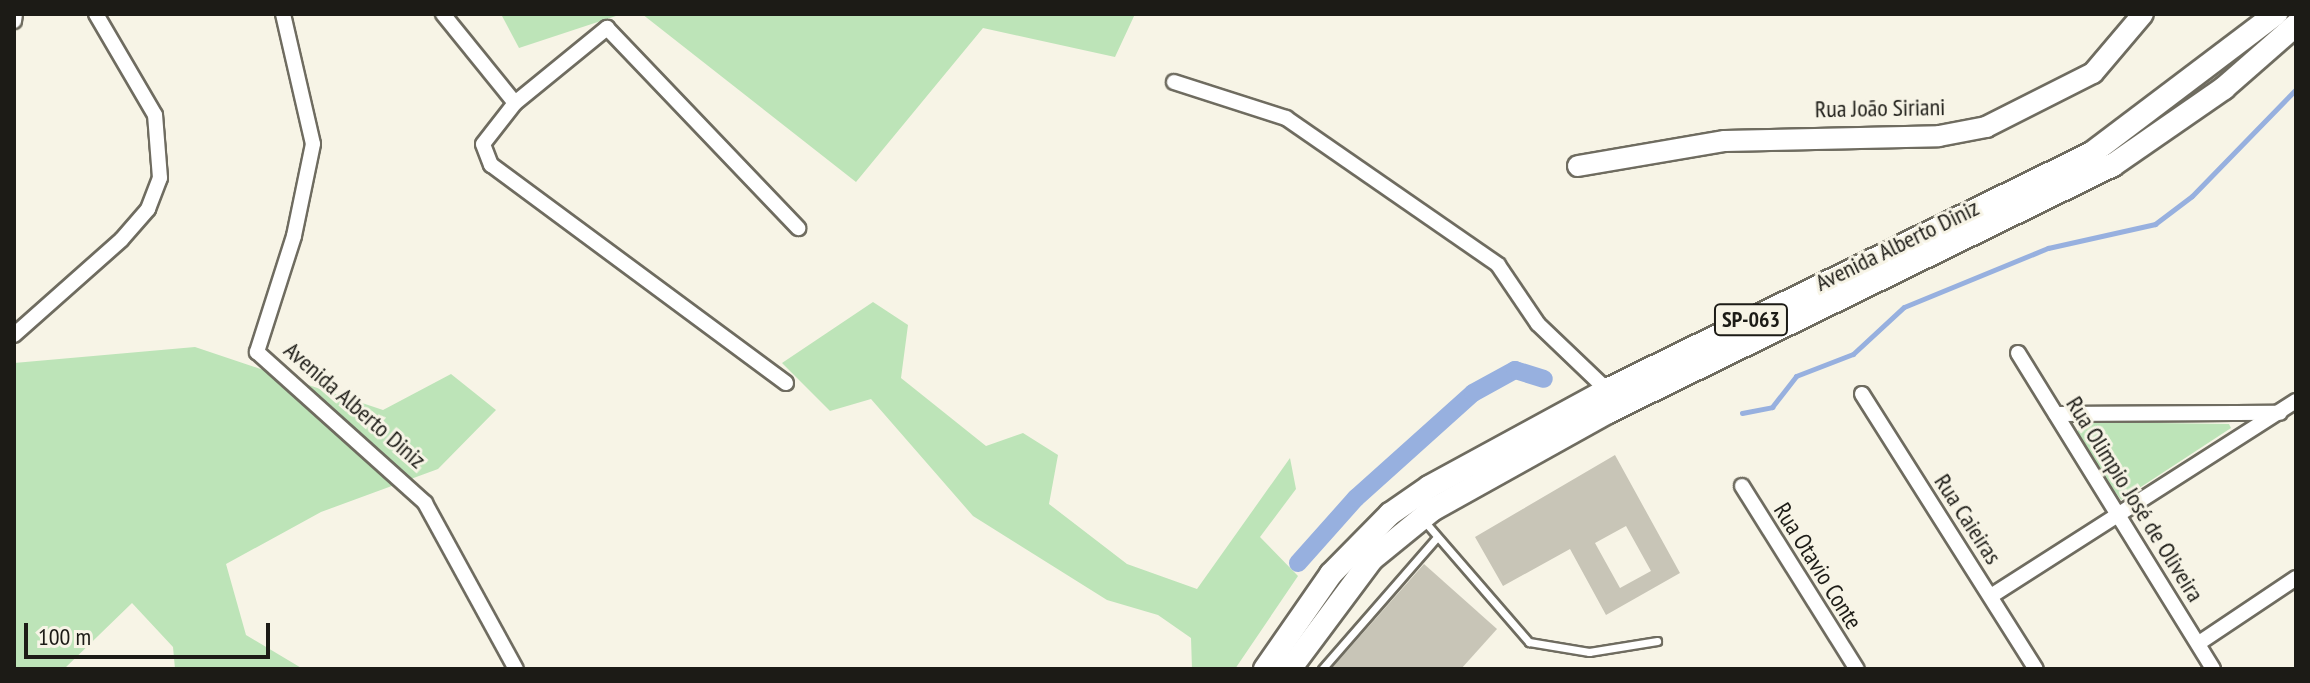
<!DOCTYPE html>
<html>
<head>
<meta charset="utf-8">
<style>
  body { margin:0 }
  #map { position:relative; width:2310px; height:683px; overflow:hidden; background:#f7f4e6; font-family:"PT Sans Narrow",sans-serif }
  div>[style] { position:absolute }
  .green>* { inset:0; background:#bde4b8 }
  .stream>* { height:5px; margin:-2.5px; padding:0 2.5px; transform-origin:2.5px; border-radius:2.5px; background:#97b0df }
  .canal>* { height:18px; margin:-9px; padding:0 9px; transform-origin:9px; border-radius:9px; background:#97b0df }
  .building>* { inset:0; background:#c8c5b7 }
  .roads { filter:drop-shadow(2px 0 #6f6c60) drop-shadow(-2px 0 #6f6c60) drop-shadow(0 2px #6f6c60) drop-shadow(0 -2px #6f6c60) }
  .lane>* { height:7px; margin:-3.5px; padding:0 3.5px; transform-origin:3.5px; border-radius:3.5px; background:#fff }
  .street>* { height:14px; margin:-7px; padding:0 7px; transform-origin:7px; border-radius:7px; background:#fff }
  .secondary>* { height:20px; margin:-10px; padding:0 10px; transform-origin:10px; border-radius:10px; background:#fff }
  .primary>* { height:22px; margin:-11px; padding:0 11px; transform-origin:11px; border-radius:11px; background:#fff }
  span { translate:-50% -50%; white-space:nowrap; text-align:center; line-height:1.15; -webkit-text-stroke:6px #f7f4e6; paint-order:stroke }
  .shield-label span { padding:2px 6px; background:#f7f4e6; border:2px solid; border-radius:6px; -webkit-text-stroke-width:0 }
  .shield-label { font-size:22px; color:#1c1b16; font-weight:700 }
  .street-label { font-size:24px; color:#1c1b16 }
  .frame { position:absolute; inset:0; border:16px solid #1c1b16; pointer-events:none }
  .scale { position:absolute; left:24px; top:623px; width:246px; height:36px; box-sizing:border-box; border:4px solid #1c1b16; border-top:0; padding-left:10px; font-size:24px; line-height:28px; white-space:nowrap; color:#1c1b16; -webkit-text-stroke:6px #f7f4e6; paint-order:stroke }
</style>
</head>
<body>
<div id="map">
  <div class="green">
    <i style="clip-path:polygon(501px 14px,622px 14px,519px 48px)"></i>
    <i style="clip-path:polygon(642px 14px,1135px 14px,1115px 57px,983px 28px,856px 182px)"></i>
    <i style="clip-path:polygon(873px 302px,908px 325px,901px 378px,986px 446px,1023px 433px,1058px 455px,1049px 504px,1127px 564px,1197px 589px,1290px 458px,1296px 489px,1260px 537px,1298px 576px,1235px 669px,1192px 669px,1191px 638px,1158px 615px,1107px 600px,973px 516px,871px 399px,830px 411px,782px 363px)"></i>
    <i style="clip-path:polygon(195px 347px,383px 410px,451px 374px,496px 410px,438px 469px,321px 512px,226px 564px,246px 635px,303px 669px,175px 669px,173px 647px,132px 603px,64px 669px,14px 669px,14px 363px)"></i>
    <i style="clip-path:polygon(2088px 422px,2229px 424px,2231px 428px,2121px 500px,2073px 435px)"></i>
  </div>
  <div class="stream">
    <i style="left:1742px;top:413px;width:31px;rotate:-11deg"></i>
    <i style="left:1772px;top:407px;width:39px;rotate:-52deg"></i>
    <i style="left:1796px;top:376px;width:61px;rotate:-21.1deg"></i>
    <i style="left:1853px;top:354px;width:69px;rotate:-42.7deg"></i>
    <i style="left:1904px;top:307px;width:156px;rotate:-22.3deg"></i>
    <i style="left:2048px;top:248px;width:110px;rotate:-12.6deg"></i>
    <i style="left:2155px;top:224px;width:46px;rotate:-37.1deg"></i>
    <i style="left:2192px;top:196px;width:149px;rotate:-45.8deg"></i>
  </div>
  <div class="canal">
    <i style="left:1298px;top:563px;width:87px;rotate:-48.3deg"></i>
    <i style="left:1356px;top:498px;width:157px;rotate:-41.9deg"></i>
    <i style="left:1473px;top:393px;width:48px;rotate:-28.7deg"></i>
    <i style="left:1515px;top:370px;width:30px;rotate:17deg"></i>
  </div>
  <div class="building">
    <i style="clip-path:polygon(evenodd,1615px 455px,1680px 573px,1606px 615px,1570px 549px,1503px 586px,1475px 537px,1615px 455px,1626px 526px,1651px 571px,1620px 588px,1595px 543px,1626px 526px)"></i>
    <i style="clip-path:polygon(1424px 564px,1497px 629px,1461px 669px,1331px 669px)"></i>
  </div>
  <div class="roads">
    <div class="lane">
      <i style="left:1425px;top:522px;width:159px;rotate:49.1deg"></i>
      <i style="left:1529px;top:642px;width:61px;rotate:9.5deg"></i>
      <i style="left:1589px;top:652px;width:69px;rotate:-9.2deg"></i>
      <i style="left:1322px;top:669px;width:175px;rotate:-48.9deg"></i>
    </div>
    <div class="street">
      <i style="left:283px;top:14px;width:133px;rotate:77deg"></i>
      <i style="left:313px;top:144px;width:94px;rotate:101.7deg"></i>
      <i style="left:294px;top:236px;width:122px;rotate:107.7deg"></i>
      <i style="left:257px;top:352px;width:226px;rotate:41.9deg"></i>
      <i style="left:425px;top:503px;width:189px;rotate:61.3deg"></i>
      <i style="left:443px;top:14px;width:114px;rotate:51deg"></i>
      <i style="left:14px;top:21px;width:7px;rotate:-82deg"></i>
      <i style="left:1174px;top:82px;width:118px;rotate:17.8deg"></i>
      <i style="left:1286px;top:118px;width:258px;rotate:34.7deg"></i>
      <i style="left:1498px;top:265px;width:71px;rotate:55.9deg"></i>
      <i style="left:1538px;top:324px;width:95px;rotate:43.7deg"></i>
      <i style="left:14px;top:335px;width:144px;rotate:-41.6deg"></i>
      <i style="left:122px;top:239px;width:40px;rotate:-49deg"></i>
      <i style="left:148px;top:209px;width:33px;rotate:-69deg"></i>
      <i style="left:160px;top:178px;width:63px;rotate:-94.5deg"></i>
      <i style="left:155px;top:115px;width:117px;rotate:-120.3deg"></i>
      <i style="left:2018px;top:353px;width:371px;rotate:58.3deg"></i>
      <i style="left:786px;top:383px;width:367px;rotate:-143.5deg"></i>
      <i style="left:491px;top:165px;width:22px;rotate:-111deg"></i>
      <i style="left:483px;top:144px;width:52px;rotate:-52deg"></i>
      <i style="left:515px;top:103px;width:119px;rotate:-39.2deg"></i>
      <i style="left:607px;top:28px;width:277px;rotate:46.3deg"></i>
      <i style="left:1862px;top:394px;width:325px;rotate:57.7deg"></i>
      <i style="left:2056px;top:414px;width:224px;rotate:-0.3deg"></i>
      <i style="left:1742px;top:486px;width:216px;rotate:57.9deg"></i>
      <i style="left:1991px;top:596px;width:362px;rotate:-32.6deg"></i>
      <i style="left:2199px;top:643px;width:117px;rotate:-33.8deg"></i>
    </div>
    <div class="secondary">
      <i style="left:1578px;top:166px;width:149px;rotate:-9.7deg"></i>
      <i style="left:1725px;top:141px;width:214px;rotate:-1.3deg"></i>
      <i style="left:1939px;top:136px;width:48px;rotate:-10.8deg"></i>
      <i style="left:1986px;top:127px;width:120px;rotate:-26.8deg"></i>
      <i style="left:2093px;top:73px;width:77px;rotate:-49.7deg"></i>
    </div>
    <div class="primary">
      <i style="left:1265px;top:669px;width:116px;rotate:-55.2deg"></i>
      <i style="left:1331px;top:574px;width:84px;rotate:-45.5deg"></i>
      <i style="left:1390px;top:514px;width:47px;rotate:-34.7deg"></i>
      <i style="left:1429px;top:487px;width:203px;rotate:-28.6deg"></i>
      <i style="left:1607px;top:390px;width:540px;rotate:-26.04deg"></i>
      <i style="left:2092px;top:153px;width:231px;rotate:-37.1deg"></i>
      <i style="left:1290px;top:669px;width:137px;rotate:-53.3deg"></i>
      <i style="left:1372px;top:559px;width:77px;rotate:-39.2deg"></i>
      <i style="left:1432px;top:510px;width:201px;rotate:-29.1deg"></i>
      <i style="left:1608px;top:412px;width:562px;rotate:-26.06deg"></i>
      <i style="left:2113px;top:165px;width:135px;rotate:-34.7deg"></i>
      <i style="left:2224px;top:88px;width:96px;rotate:-41.2deg"></i>
    </div>
  </div>
  <div class="shield-label">
    <span style="left:1751px;top:320px">SP-063</span>
  </div>
  <div class="street-label">
    <span style="left:1880px;top:108px;rotate:-1deg">Rua João Siriani</span>
    <span style="left:1897px;top:245px;rotate:-26deg">Avenida Alberto Diniz</span>
    <span style="left:355px;top:405px;rotate:41deg">Avenida Alberto Diniz</span>
    <span style="left:2135px;top:499px;rotate:58deg">Rua Olimpio José de Oliveira</span>
    <span style="left:1968px;top:519px;rotate:57deg">Rua Caieiras</span>
    <span style="left:1818px;top:566px;rotate:58deg">Rua Otavio Conte</span>
  </div>
  <div class="frame"></div>
  <div class="scale">100 m</div>
</div>
</body>
</html>
